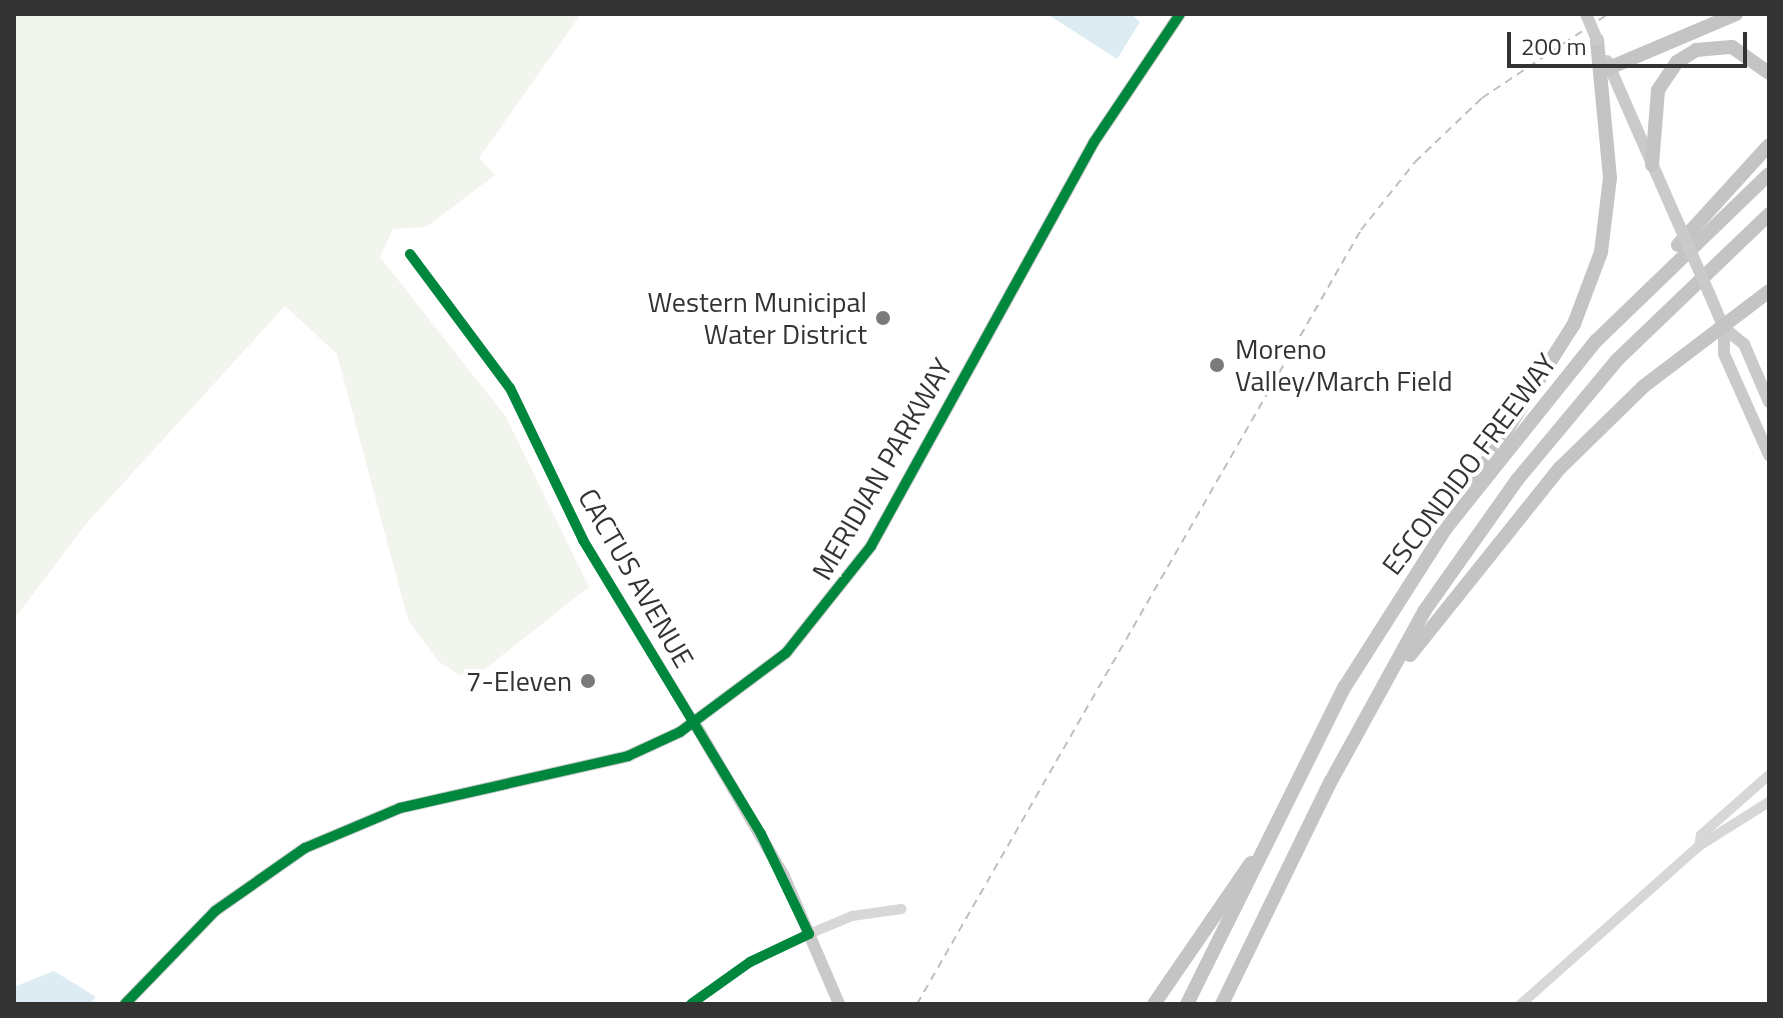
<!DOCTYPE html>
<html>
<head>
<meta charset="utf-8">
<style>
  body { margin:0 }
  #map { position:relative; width:1783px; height:1018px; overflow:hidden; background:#fff; font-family:"Titillium Web",sans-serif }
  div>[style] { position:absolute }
  .green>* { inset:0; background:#f1f5ed }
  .water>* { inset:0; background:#ddebf3 }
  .minor>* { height:10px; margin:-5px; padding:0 5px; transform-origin:5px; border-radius:5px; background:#d7d7d7 }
  .major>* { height:12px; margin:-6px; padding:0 6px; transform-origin:6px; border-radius:6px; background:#cacaca }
  .highway>* { height:14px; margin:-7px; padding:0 7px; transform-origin:7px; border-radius:7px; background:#c4c4c4 }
  .rail>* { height:2px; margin-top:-1px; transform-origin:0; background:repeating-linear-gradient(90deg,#bebebe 0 8px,transparent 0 14px) }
  .major-bridge>* { height:12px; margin:-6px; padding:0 6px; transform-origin:6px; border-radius:6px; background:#cacaca }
  .cycleway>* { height:10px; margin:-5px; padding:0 5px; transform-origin:5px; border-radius:5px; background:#00873e }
  .dots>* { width:22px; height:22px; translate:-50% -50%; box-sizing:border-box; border:4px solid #fff; border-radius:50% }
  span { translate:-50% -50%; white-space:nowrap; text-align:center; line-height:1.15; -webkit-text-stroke:8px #fff; paint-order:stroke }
  .poi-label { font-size:28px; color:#333 }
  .right { translate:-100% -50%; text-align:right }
  .left { translate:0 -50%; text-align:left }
  .street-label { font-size:28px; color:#333 }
  .frame { position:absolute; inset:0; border:16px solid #333; pointer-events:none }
  .scale { position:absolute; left:1507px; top:32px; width:240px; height:36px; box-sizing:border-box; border:4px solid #333; border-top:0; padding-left:10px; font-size:24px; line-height:28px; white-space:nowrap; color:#333; -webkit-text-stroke:6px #fff; paint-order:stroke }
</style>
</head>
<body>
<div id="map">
  <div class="green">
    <i style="clip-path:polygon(14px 14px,581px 14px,479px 158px,495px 175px,426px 227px,393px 229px,380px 257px,506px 417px,589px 587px,481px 672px,459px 675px,438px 661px,408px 620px,337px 354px,285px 306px,85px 525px,14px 619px)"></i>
  </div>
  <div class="water">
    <i style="clip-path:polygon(1047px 14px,1131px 14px,1140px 22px,1117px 59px)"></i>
    <i style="clip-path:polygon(54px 971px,96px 997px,90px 1004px,14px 1004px,14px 987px)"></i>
  </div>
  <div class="minor">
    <i style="left:410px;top:254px;width:167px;rotate:53.3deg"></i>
    <i style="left:510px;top:388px;width:169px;rotate:64.3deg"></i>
    <i style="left:583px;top:540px;width:213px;rotate:58.6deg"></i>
    <i style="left:1699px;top:846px;width:11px;rotate:-80deg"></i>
    <i style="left:1701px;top:835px;width:91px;rotate:-41.4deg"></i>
    <i style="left:691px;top:1004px;width:72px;rotate:-35.4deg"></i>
    <i style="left:750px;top:962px;width:65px;rotate:-25.4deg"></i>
    <i style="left:809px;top:934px;width:47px;rotate:-22.7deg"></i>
    <i style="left:852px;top:916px;width:50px;rotate:-8deg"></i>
    <i style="left:1521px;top:1004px;width:238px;rotate:-41.6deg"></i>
    <i style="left:1699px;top:846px;width:83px;rotate:-32.2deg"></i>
  </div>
  <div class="major">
    <i style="left:1607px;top:61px;width:171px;rotate:66.3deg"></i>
    <i style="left:1709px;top:293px;width:38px;rotate:67deg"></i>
    <i style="left:1724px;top:328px;width:26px;rotate:90deg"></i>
    <i style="left:1724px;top:354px;width:111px;rotate:66deg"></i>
    <i style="left:1724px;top:328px;width:26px;rotate:39deg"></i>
    <i style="left:1744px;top:344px;width:63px;rotate:66.7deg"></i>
    <i style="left:694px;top:722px;width:178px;rotate:59.7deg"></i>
    <i style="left:784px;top:876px;width:139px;rotate:66.7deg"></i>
    <i style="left:125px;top:1004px;width:129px;rotate:-45.9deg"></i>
    <i style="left:215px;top:911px;width:110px;rotate:-35deg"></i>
    <i style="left:305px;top:848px;width:103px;rotate:-22.8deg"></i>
    <i style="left:400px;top:808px;width:234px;rotate:-12.8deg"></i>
    <i style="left:628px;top:756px;width:57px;rotate:-24.8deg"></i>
    <i style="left:680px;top:732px;width:132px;rotate:-36.7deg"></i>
    <i style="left:786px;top:653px;width:137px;rotate:-51.5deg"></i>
    <i style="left:871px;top:546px;width:461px;rotate:-61.1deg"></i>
    <i style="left:1094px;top:142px;width:154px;rotate:-56.1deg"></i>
  </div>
  <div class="highway">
    <i style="left:1609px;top:68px;width:138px;rotate:-23deg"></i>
    <i style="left:1652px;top:165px;width:75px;rotate:-85.4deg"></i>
    <i style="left:1658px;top:90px;width:34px;rotate:-56deg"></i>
    <i style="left:1677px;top:62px;width:22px;rotate:-32deg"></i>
    <i style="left:1696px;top:50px;width:36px;rotate:-5deg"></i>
    <i style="left:1732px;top:47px;width:45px;rotate:35.1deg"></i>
    <i style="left:1678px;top:245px;width:135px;rotate:-47.7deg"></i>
    <i style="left:1475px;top:480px;width:185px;rotate:-57.6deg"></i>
    <i style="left:1574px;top:324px;width:77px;rotate:-69.4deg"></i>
    <i style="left:1601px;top:252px;width:75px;rotate:-83.1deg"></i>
    <i style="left:1610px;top:178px;width:139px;rotate:-95.4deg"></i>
    <i style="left:1410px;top:655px;width:240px;rotate:-51.3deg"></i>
    <i style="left:1560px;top:468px;width:117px;rotate:-44.3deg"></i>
    <i style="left:1644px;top:386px;width:157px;rotate:-37.2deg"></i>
    <i style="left:1154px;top:1004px;width:171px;rotate:-55.5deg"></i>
    <i style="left:1187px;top:1004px;width:353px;rotate:-63.6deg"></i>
    <i style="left:1344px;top:688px;width:190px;rotate:-57.5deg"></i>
    <i style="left:1446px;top:528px;width:240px;rotate:-51.3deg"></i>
    <i style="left:1596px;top:341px;width:240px;rotate:-44deg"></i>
    <i style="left:1222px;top:1004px;width:248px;rotate:-64deg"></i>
    <i style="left:1331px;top:781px;width:195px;rotate:-61.2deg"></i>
    <i style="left:1425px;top:610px;width:159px;rotate:-54.7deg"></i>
    <i style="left:1517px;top:480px;width:156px;rotate:-50.2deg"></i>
    <i style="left:1617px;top:360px;width:211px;rotate:-43.8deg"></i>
  </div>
  <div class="rail">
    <i style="left:917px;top:1004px;width:892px;rotate:-60.16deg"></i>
    <i style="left:1361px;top:230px;width:87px;rotate:-51.5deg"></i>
    <i style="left:1415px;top:162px;width:93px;rotate:-43.7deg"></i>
    <i style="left:1482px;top:98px;width:151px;rotate:-33.7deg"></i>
  </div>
  <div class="major-bridge">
    <i style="left:1586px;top:14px;width:28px;rotate:67deg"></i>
    <i style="left:1676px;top:218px;width:82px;rotate:66.3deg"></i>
  </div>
  <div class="cycleway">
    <i style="left:410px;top:254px;width:167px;rotate:53.3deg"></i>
    <i style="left:510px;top:388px;width:169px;rotate:64.3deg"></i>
    <i style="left:583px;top:540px;width:344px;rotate:58.8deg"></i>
    <i style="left:761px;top:834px;width:111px;rotate:64.4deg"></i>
    <i style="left:809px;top:934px;width:65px;rotate:154.6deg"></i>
    <i style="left:750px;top:962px;width:72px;rotate:144.6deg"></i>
    <i style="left:125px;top:1004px;width:129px;rotate:-45.9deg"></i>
    <i style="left:215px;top:911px;width:110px;rotate:-35deg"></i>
    <i style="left:305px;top:848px;width:103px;rotate:-22.8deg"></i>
    <i style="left:400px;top:808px;width:234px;rotate:-12.8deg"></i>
    <i style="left:628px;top:756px;width:57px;rotate:-24.8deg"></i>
    <i style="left:680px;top:732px;width:132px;rotate:-36.7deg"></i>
    <i style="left:786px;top:653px;width:137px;rotate:-51.5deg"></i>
    <i style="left:871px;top:546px;width:461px;rotate:-61.1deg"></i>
    <i style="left:1094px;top:142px;width:154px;rotate:-56.1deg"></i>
  </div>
  <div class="dots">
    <i style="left:883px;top:318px;background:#7a7a7a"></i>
    <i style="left:1217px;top:365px;background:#7a7a7a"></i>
    <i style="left:588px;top:681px;background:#7a7a7a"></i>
  </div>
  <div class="poi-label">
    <span class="right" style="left:867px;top:318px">Western Municipal<br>Water District</span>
    <span class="left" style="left:1235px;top:365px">Moreno<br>Valley/March Field</span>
    <span class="right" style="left:572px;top:681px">7-Eleven</span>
  </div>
  <div class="street-label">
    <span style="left:1469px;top:464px;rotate:-53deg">ESCONDIDO FREEWAY</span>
    <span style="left:882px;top:469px;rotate:-60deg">MERIDIAN PARKWAY</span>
    <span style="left:636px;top:578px;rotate:60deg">CACTUS AVENUE</span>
  </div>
  <div class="frame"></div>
  <div class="scale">200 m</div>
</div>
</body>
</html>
